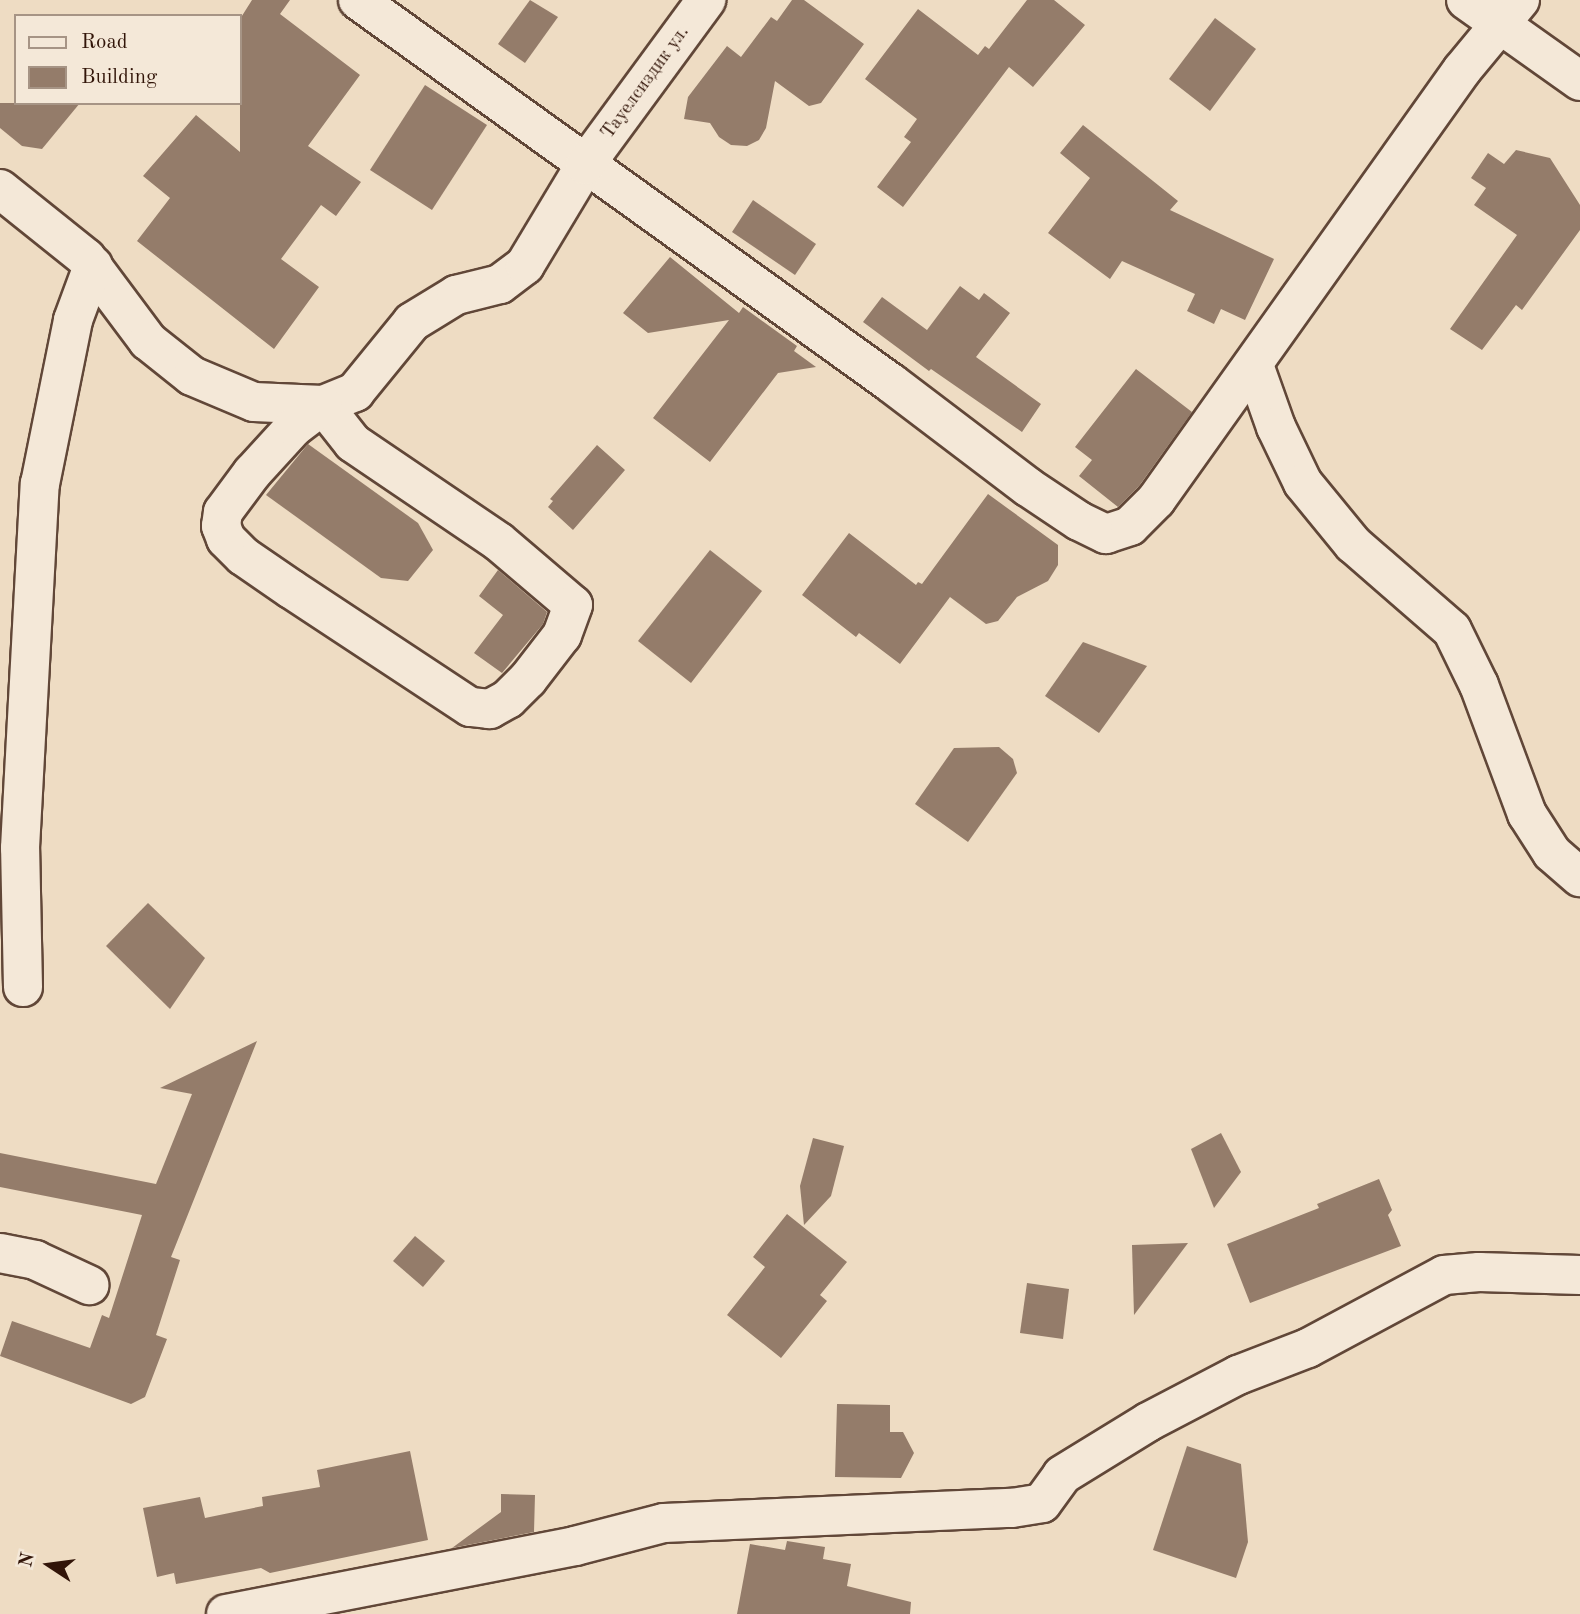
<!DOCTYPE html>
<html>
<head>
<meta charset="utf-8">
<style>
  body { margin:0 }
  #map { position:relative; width:1580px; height:1614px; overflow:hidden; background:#eedcc3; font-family:"Old Standard TT",serif }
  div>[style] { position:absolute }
  .building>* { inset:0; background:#947c6a }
  .roads { filter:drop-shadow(2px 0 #614738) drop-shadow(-2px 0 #614738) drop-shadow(0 2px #614738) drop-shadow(0 -2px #614738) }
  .minor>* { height:38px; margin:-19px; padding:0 19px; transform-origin:19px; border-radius:19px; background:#f4e8d8 }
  span { translate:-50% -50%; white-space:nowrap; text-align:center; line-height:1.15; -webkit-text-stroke:6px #f4e8d8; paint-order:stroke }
  .street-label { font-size:19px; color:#321509 }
  .legend { position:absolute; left:14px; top:14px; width:228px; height:91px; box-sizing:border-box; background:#f4e8d8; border:2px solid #a69485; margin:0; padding:9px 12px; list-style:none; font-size:21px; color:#321509 }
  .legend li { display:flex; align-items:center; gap:14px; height:35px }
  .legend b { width:35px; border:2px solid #a69485 }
  .north { position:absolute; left:14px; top:1530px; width:70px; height:70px; -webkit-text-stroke:5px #f4e8d8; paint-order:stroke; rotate:283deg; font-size:19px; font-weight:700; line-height:28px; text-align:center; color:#321509 }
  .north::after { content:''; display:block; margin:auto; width:24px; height:32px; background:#321509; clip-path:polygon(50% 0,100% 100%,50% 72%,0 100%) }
</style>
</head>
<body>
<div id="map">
  <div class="building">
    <i style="clip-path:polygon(252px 0,290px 0,280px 14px,360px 75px,308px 146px,361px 182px,336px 216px,321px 205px,281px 259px,319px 287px,274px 349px,137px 241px,170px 198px,143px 176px,196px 115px,240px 152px,240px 19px)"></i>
    <i style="clip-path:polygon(530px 0,558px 17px,525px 63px,498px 44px)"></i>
    <i style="clip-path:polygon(792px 0,804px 0,864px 44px,821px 103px,809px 106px,775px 81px,766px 128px,759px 140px,747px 146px,731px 145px,719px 137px,710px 123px,684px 119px,688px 97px,727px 46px,741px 57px,771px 17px,777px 21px)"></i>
    <i style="clip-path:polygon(1027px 0,1054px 0,1085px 25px,1033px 87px,1009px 67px,903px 207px,877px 187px,911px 142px,904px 137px,917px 119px,865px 79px,918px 9px,978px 55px,985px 46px,989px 49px)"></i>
    <i style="clip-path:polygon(1215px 18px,1256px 49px,1210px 111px,1169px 79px)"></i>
    <i style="clip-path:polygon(425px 85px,487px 125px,432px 210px,370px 170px)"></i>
    <i style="clip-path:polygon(0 103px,80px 103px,42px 149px,22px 146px,0 128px)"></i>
    <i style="clip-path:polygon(1083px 125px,1178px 201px,1170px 210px,1274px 259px,1245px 320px,1221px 309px,1214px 324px,1187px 311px,1195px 294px,1122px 261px,1110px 279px,1048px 233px,1090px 178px,1060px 153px)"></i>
    <i style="clip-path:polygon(1516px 150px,1550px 158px,1580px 205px,1580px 230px,1522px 310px,1516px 305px,1482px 350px,1450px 329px,1517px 235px,1474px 205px,1486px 188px,1471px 178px,1488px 153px,1504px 164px)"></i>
    <i style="clip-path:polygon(753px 200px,816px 244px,795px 275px,732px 232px)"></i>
    <i style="clip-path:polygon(670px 257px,739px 313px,743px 307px,797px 346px,794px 351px,816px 367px,778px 373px,710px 462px,653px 418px,729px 320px,648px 333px,623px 313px)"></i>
    <i style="clip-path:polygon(960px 286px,979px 300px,984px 293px,1010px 313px,976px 357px,1041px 404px,1022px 432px,931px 369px,929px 371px,863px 322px,882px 297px,927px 330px)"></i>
    <i style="clip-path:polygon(1136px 369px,1192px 412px,1139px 486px,1118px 507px,1079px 476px,1092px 460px,1075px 447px)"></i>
    <i style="clip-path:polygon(308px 444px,418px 523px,433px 550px,408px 581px,381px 578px,266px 495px)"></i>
    <i style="clip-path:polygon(597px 445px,625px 470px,573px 530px,548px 507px,553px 501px,550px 499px)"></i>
    <i style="clip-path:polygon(988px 494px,1058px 545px,1058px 565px,1048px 581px,1017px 597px,998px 621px,986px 624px,950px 597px,900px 664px,859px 633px,856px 637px,802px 595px,849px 533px,916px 585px,918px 582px,922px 584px)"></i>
    <i style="clip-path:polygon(710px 550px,762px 591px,691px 683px,638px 641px)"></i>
    <i style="clip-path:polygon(498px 570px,547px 612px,543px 624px,502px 673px,474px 653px,503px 615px,479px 596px)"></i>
    <i style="clip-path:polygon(1083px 642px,1147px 666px,1099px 733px,1045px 696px)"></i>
    <i style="clip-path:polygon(999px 747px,1013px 759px,1017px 773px,968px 842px,915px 804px,954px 748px)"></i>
    <i style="clip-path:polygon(148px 903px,205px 958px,170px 1009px,106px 946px)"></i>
    <i style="clip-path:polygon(257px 1041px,171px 1257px,180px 1260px,156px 1335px,167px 1339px,145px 1397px,131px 1404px,0 1356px,12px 1321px,90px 1348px,102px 1315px,109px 1318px,142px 1215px,0 1187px,0 1153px,156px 1184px,192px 1094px,160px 1088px)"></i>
    <i style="clip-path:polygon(1221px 1133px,1241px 1172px,1214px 1208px,1191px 1149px)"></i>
    <i style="clip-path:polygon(813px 1138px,844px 1146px,831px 1196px,804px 1225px,800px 1186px)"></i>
    <i style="clip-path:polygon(1379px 1179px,1392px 1210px,1388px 1215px,1401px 1246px,1250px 1303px,1227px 1244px,1319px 1208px,1317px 1204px)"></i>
    <i style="clip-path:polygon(787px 1214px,847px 1262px,820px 1295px,827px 1301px,781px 1358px,727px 1315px,765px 1267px,753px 1257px)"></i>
    <i style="clip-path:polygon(415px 1236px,445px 1261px,423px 1287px,393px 1261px)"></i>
    <i style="clip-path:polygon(1188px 1243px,1134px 1315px,1132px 1245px)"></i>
    <i style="clip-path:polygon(1027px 1283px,1069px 1289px,1063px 1339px,1020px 1333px)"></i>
    <i style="clip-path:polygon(837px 1404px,890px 1405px,890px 1432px,903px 1432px,914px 1453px,901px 1478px,835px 1477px)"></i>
    <i style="clip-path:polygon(1187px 1446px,1241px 1464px,1248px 1542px,1236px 1578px,1153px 1550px)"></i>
    <i style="clip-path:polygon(410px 1451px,428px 1540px,270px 1573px,261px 1568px,176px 1584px,174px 1573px,157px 1577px,143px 1508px,200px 1497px,205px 1518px,263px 1506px,262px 1497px,320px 1487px,317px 1470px)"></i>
    <i style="clip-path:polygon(501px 1494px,535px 1495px,534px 1532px,452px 1548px,501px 1512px)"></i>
    <i style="clip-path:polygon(787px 1541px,825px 1547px,823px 1559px,851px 1564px,847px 1586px,911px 1602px,910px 1614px,737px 1614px,750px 1544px,785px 1550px)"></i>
  </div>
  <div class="roads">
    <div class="minor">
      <i style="left:358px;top:0;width:656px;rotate:35.7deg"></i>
      <i style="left:891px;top:383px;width:172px;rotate:37.2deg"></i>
      <i style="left:1028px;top:487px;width:61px;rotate:33.7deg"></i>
      <i style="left:1079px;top:521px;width:30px;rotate:26deg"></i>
      <i style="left:1106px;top:534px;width:25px;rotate:-18deg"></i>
      <i style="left:1130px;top:526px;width:37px;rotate:-45deg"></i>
      <i style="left:1156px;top:500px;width:528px;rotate:-54.56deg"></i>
      <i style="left:1462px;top:70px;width:91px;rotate:-50.4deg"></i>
      <i style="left:1466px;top:0;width:140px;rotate:35.4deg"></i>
      <i style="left:0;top:189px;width:110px;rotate:38.7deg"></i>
      <i style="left:86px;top:258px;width:104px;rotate:53.2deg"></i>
      <i style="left:148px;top:341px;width:56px;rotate:38.5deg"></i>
      <i style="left:192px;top:376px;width:67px;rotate:22.8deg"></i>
      <i style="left:254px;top:402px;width:69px;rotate:2.5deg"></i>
      <i style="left:323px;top:405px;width:35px;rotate:-22deg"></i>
      <i style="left:355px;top:392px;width:90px;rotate:-50.8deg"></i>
      <i style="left:412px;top:322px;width:52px;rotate:-31.5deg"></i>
      <i style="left:456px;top:295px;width:45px;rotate:-14deg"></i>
      <i style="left:500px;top:284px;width:31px;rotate:-37deg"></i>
      <i style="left:525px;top:265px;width:117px;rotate:-59deg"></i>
      <i style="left:585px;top:165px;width:205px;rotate:-53.7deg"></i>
      <i style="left:1254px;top:365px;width:66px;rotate:70.5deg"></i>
      <i style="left:1276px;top:427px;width:62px;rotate:64.3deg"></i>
      <i style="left:1303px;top:483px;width:79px;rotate:50.7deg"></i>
      <i style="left:1353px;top:544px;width:131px;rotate:41deg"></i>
      <i style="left:1452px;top:630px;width:61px;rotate:63.9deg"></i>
      <i style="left:1479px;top:685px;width:138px;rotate:69.6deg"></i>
      <i style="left:1527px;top:814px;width:46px;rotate:57.3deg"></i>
      <i style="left:1552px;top:853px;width:37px;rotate:41deg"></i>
      <i style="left:323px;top:405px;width:48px;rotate:51.7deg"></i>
      <i style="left:353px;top:443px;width:176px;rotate:34.1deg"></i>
      <i style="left:499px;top:542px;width:97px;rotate:40.4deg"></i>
      <i style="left:573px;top:605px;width:32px;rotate:110deg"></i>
      <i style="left:562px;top:635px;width:56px;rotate:127.7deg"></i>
      <i style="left:528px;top:679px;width:28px;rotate:135deg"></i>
      <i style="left:508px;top:699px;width:21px;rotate:151deg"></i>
      <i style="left:490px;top:709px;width:20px;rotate:-174deg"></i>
      <i style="left:470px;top:707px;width:214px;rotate:-146.6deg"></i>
      <i style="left:291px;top:589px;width:58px;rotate:-145.5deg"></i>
      <i style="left:243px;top:556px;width:24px;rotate:-135deg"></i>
      <i style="left:226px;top:539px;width:14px;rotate:-111deg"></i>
      <i style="left:221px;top:526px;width:14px;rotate:-82deg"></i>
      <i style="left:223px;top:512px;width:49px;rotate:-53.4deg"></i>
      <i style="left:252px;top:473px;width:62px;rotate:-47.6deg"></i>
      <i style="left:294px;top:427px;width:36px;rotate:-37deg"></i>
      <i style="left:23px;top:987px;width:139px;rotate:-91.2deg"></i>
      <i style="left:20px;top:848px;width:365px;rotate:-86.9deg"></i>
      <i style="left:40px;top:484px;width:167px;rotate:-78.6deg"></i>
      <i style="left:73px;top:320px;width:58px;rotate:-69.7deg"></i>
      <i style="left:0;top:1253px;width:36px;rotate:11deg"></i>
      <i style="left:35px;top:1260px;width:60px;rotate:24.8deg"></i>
      <i style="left:226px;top:1614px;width:356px;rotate:-11deg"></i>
      <i style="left:575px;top:1546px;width:92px;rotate:-14.5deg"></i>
      <i style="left:664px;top:1523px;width:348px;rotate:-2.5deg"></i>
      <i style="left:1012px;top:1508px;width:30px;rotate:-9deg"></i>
      <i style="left:1042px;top:1503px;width:34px;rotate:-54deg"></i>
      <i style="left:1062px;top:1475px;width:101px;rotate:-31.6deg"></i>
      <i style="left:1148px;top:1422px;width:102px;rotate:-27.6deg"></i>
      <i style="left:1238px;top:1375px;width:75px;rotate:-21.1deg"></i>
      <i style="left:1308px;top:1348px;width:154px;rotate:-28.2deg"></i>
      <i style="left:1444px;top:1275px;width:35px;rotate:-5deg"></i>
      <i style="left:1479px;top:1272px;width:101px;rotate:1.7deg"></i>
    </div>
  </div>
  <div class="street-label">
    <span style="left:646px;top:83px;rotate:-54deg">Тауелсиздик ул.</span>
  </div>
  <ul class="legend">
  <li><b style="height:9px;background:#f4e8d8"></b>Road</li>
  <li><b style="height:19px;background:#947c6a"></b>Building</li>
  </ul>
  <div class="north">N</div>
</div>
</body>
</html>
